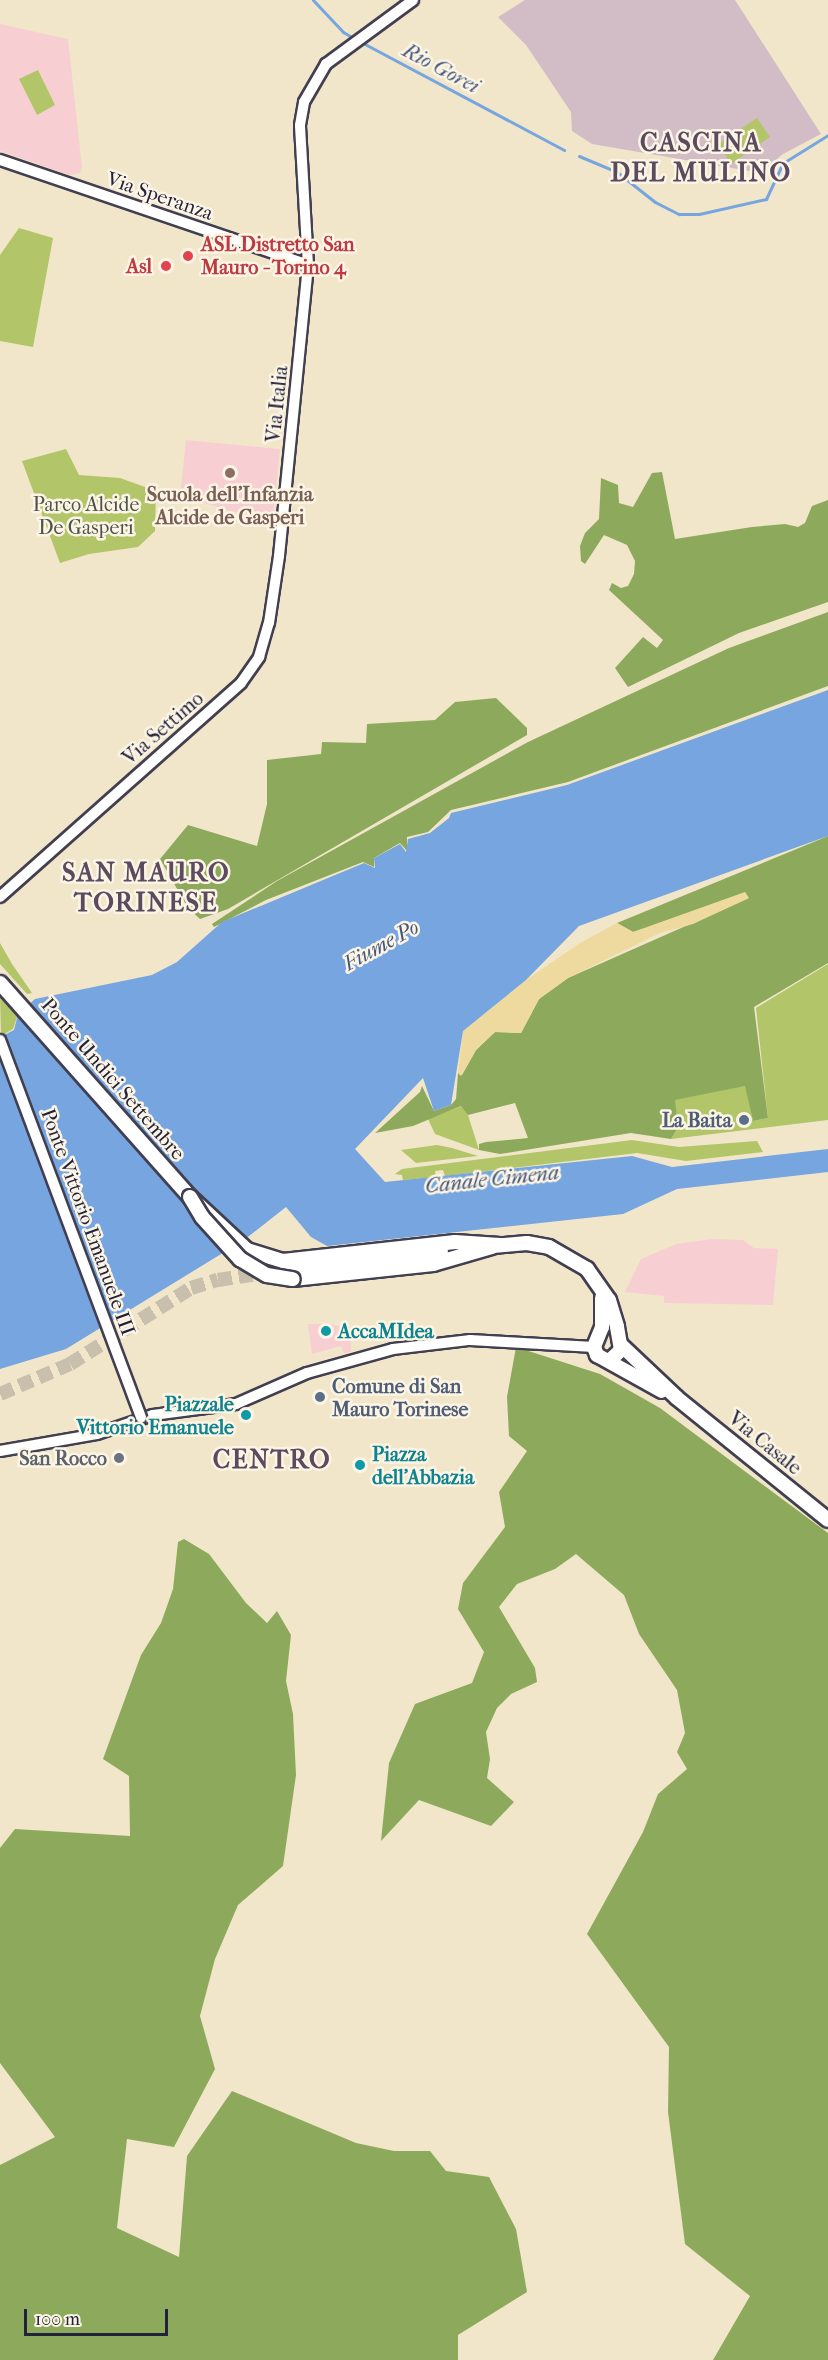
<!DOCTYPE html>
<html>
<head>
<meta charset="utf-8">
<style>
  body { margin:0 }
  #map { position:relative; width:828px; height:2360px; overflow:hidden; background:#f1e6c9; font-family:"IM FELL French Canon",serif }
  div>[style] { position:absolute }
  .built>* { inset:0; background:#f7cfd2 }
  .industrial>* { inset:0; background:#d2bdc6 }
  .green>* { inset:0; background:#b2c568 }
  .forest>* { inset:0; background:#8daa5c }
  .sand>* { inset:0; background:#eeda9e }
  .water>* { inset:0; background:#76a5e0 }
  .stream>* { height:3px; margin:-1.5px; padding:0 1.5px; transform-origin:1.5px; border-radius:1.5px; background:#76a5e0 }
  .major-tunnel>* { height:14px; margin-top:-7px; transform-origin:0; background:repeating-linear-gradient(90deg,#c8bfad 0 14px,transparent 0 21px) }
  .roads { filter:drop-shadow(2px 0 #413f50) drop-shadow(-2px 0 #413f50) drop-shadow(0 2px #413f50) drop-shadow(0 -2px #413f50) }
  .minor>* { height:10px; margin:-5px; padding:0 5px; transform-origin:5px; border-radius:5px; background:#fff }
  .major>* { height:14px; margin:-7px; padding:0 7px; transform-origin:7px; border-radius:7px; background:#fff }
  .bridges { filter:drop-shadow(2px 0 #413f50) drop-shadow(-2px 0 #413f50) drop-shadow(0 2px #413f50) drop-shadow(0 -2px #413f50) }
  .minor-bridge>* { height:10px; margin:-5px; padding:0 5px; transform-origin:5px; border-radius:5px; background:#fff }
  .major-bridge>* { height:14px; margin:-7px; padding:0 7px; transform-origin:7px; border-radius:7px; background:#fff }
  .dots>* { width:16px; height:16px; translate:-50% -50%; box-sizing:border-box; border:3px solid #fcf5e5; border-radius:50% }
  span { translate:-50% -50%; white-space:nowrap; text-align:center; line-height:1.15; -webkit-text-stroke:5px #fcf5e5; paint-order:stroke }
  .street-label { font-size:20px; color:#22223b }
  .health-label { font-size:20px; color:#be3a42; font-weight:700 }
  .left { translate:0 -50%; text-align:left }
  .right { translate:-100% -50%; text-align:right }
  .education-label { font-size:20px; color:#785e54; font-weight:700 }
  .park-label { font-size:20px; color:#4d5348 }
  .service-label { font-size:20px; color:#4e5e75; font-weight:700 }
  .culture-label { font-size:20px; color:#0d838f; font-weight:700 }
  .worship-label { font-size:20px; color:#5b616d; font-weight:700 }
  .water-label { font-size:21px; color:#44567d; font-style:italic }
  .district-label { font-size:26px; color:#5c4a5f; font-weight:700; letter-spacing:1.5px }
  .scale { position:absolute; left:24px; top:2309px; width:144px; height:27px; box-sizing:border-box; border:3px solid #22223b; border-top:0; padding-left:8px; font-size:18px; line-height:21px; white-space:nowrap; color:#22223b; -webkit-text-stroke:4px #fcf5e5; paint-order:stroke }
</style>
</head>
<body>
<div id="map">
  <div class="built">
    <i style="clip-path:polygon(0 24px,68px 39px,82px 167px,80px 173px,69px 175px,0 151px)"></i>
    <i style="clip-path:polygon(186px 440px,280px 449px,272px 523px,180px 496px)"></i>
    <i style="clip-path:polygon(712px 1239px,743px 1240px,754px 1248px,778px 1249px,773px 1305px,664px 1303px,664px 1296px,625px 1292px,641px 1259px,676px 1244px)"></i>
    <i style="clip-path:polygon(308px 1324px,331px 1324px,350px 1330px,351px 1352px,344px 1353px,341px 1346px,312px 1354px)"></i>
  </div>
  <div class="industrial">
    <i style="clip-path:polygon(525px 0,735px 0,821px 134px,783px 154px,761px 173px,592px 144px,572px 131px,571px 112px,526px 45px,498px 17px)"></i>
  </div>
  <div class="green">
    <i style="clip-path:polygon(38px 70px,55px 105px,37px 115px,19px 79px)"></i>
    <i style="clip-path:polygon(757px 118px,770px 137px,731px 164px,718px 144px)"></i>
    <i style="clip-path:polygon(19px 228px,53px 238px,33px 347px,0 341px,0 255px)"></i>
    <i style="clip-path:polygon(66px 449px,79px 475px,120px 478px,156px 491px,155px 531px,138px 547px,89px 554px,60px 563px,22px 461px)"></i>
    <i style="clip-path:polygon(0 943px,12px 964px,32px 993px,27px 994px,0 964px)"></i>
    <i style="clip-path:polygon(828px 964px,828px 1120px,671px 1139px,678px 1128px,674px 1100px,721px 1088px,746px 1086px,753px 1121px,768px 1118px,756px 1008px)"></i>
    <i style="clip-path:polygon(0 994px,18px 1014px,13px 1029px,1px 1036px)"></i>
    <i style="clip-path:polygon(462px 1106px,468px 1115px,479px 1150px,435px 1134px,428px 1119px)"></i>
    <i style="clip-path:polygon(632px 1140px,679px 1147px,757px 1141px,763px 1152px,686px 1161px,637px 1153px,445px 1176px,443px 1170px,435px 1171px,436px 1177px,403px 1180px,402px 1175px,395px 1174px,402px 1169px)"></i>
    <i style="clip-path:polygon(437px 1145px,452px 1148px,478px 1156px,416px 1163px,401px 1150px)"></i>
  </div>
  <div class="forest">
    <i style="clip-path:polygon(662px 472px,675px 539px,752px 527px,785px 524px,798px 527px,805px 523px,812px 506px,828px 500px,828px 602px,739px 633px,628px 687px,615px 668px,643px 637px,657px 648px,663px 640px,609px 590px,612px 583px,621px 588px,628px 586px,634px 574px,635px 561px,627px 545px,604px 535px,585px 564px,581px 561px,580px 546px,585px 533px,599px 519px,601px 478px,618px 485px,619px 503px,633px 507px,652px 473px)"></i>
    <i style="clip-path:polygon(828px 612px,828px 686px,568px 782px,451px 810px,428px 832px,407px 837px,407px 851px,400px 843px,374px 858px,374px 867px,363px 862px,266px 900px,214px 927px,212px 924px,277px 881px,528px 742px,729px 648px)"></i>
    <i style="clip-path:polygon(496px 698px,527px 728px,527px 735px,228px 909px,200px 919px,188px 908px,160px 859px,188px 825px,257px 846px,267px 804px,267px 760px,321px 754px,322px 742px,366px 743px,367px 724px,435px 720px,455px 702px)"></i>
    <i style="clip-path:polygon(828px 836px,828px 963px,754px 1007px,768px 1118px,753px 1121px,745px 1086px,675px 1100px,678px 1128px,671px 1139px,631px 1133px,500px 1154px,479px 1150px,479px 1144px,486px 1142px,528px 1138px,515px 1103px,468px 1115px,461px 1106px,413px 1126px,375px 1133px,420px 1092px,422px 1086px,434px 1111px,451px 1105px,456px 1099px,458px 1073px,462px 1075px,476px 1050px,495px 1032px,521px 1033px,539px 999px,568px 978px,749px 898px,633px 932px,617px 923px)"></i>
    <i style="clip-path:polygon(516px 1347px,600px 1374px,660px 1408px,828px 1533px,828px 2360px,713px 2360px,750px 2296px,685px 2244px,668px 2112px,669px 2047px,587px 1934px,643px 1832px,658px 1794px,687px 1769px,677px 1752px,685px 1733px,677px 1690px,639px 1634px,624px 1595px,576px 1554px,555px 1569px,517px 1584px,499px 1607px,535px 1668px,537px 1682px,511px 1694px,497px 1708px,486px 1732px,490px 1759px,487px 1778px,514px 1802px,491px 1826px,419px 1800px,381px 1841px,389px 1763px,415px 1704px,472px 1683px,484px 1652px,458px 1609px,463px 1583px,505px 1527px,499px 1492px,527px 1451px,509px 1436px,507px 1397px)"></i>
    <i style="clip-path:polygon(184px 1539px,209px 1554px,246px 1603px,267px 1623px,277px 1611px,291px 1635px,286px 1681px,293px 1714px,296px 1775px,283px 1866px,238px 1905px,215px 1959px,200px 2016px,215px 2069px,174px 2147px,127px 2139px,117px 2228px,179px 2257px,187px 2156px,232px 2091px,356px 2143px,394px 2151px,430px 2151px,446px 2171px,489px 2177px,516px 2229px,527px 2292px,458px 2335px,458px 2360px,0 2360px,0 2165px,55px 2137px,0 2063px,0 1848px,15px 1829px,130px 1836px,129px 1776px,103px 1759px,141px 1655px,161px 1623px,173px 1589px,178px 1542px)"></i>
  </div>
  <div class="sand">
    <i style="clip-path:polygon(745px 892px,749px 898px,693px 924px,660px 933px,568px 978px,539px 999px,521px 1033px,495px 1032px,476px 1050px,461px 1076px,458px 1073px,463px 1031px,526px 980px,580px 943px,617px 923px,633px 932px)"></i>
  </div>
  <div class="water">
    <i style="clip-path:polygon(828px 690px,828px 836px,579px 926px,526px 980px,463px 1031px,451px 1105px,434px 1111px,423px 1078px,355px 1149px,385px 1182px,632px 1156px,672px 1167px,828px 1149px,828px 1172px,677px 1189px,623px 1214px,327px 1246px,311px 1237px,286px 1207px,244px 1240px,66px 1349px,0 1369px,0 1037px,14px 1030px,18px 1014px,35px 999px,152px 975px,177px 962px,222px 922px,364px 863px,375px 868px,374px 858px,400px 844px,406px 852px,408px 839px,430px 833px,449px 818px,451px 813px,567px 785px)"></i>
  </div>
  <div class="stream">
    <i style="left:313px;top:0;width:44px;rotate:46.8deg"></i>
    <i style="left:343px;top:32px;width:14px;rotate:30deg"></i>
    <i style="left:361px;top:42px;width:230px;rotate:28deg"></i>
    <i style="left:579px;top:156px;width:41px;rotate:22.8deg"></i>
    <i style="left:617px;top:172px;width:48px;rotate:38.3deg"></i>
    <i style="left:655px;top:202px;width:27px;rotate:27deg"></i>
    <i style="left:679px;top:214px;width:20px"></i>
    <i style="left:699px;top:214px;width:69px;rotate:-12.6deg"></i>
    <i style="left:766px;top:199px;width:40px;rotate:-65deg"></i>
    <i style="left:783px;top:163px;width:53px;rotate:-31.9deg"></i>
  </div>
  <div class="major-tunnel">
    <i style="left:0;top:1394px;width:76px;rotate:-23.2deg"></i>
    <i style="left:70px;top:1364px;width:143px;rotate:-32.1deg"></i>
    <i style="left:191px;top:1288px;width:28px;rotate:-17deg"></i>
    <i style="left:218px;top:1280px;width:54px;rotate:-8.6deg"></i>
  </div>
  <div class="roads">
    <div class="minor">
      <i style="left:0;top:160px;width:325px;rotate:18.8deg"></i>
      <i style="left:0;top:897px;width:322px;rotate:-41.6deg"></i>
      <i style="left:241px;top:683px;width:32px;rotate:-55deg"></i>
      <i style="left:259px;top:657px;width:35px;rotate:-74deg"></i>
      <i style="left:269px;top:623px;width:68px;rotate:-81.5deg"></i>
      <i style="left:279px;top:556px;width:292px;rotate:-84.3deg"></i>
      <i style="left:308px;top:265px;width:140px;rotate:-93.3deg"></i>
      <i style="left:300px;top:125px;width:23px;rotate:-80deg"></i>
      <i style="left:304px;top:102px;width:44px;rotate:-59.9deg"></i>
      <i style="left:326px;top:64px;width:108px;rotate:-36.3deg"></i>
      <i style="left:0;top:1451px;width:98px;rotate:-9.9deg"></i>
      <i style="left:97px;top:1434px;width:59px;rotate:-18.7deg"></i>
      <i style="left:153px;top:1415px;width:84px;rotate:-7.5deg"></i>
      <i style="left:236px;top:1404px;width:77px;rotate:-23.6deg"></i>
      <i style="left:307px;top:1373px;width:89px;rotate:-15.6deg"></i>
      <i style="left:393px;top:1349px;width:78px;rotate:-6.7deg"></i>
      <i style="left:470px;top:1340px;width:124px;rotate:3.2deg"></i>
    </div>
    <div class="major">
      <i style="left:0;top:983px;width:286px;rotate:48.4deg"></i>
      <i style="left:190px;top:1197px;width:78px;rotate:42.9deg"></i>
      <i style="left:247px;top:1250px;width:38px;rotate:17deg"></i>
      <i style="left:283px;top:1261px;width:173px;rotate:-6.3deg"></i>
      <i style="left:455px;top:1242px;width:45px;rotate:3.8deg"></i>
      <i style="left:493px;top:1246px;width:34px;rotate:-5deg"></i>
      <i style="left:527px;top:1243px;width:22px;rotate:10deg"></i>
      <i style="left:549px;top:1247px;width:44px;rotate:30.1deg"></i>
      <i style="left:587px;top:1269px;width:38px;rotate:55deg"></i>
      <i style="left:609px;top:1300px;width:28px;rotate:73deg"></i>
      <i style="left:617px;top:1327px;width:23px;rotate:80deg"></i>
      <i style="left:621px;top:1350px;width:16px;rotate:137deg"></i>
      <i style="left:287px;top:1270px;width:155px;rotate:-6.7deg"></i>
      <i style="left:293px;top:1279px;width:141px;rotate:-6.1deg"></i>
      <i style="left:433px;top:1264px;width:61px;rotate:-16.1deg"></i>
      <i style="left:602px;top:1298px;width:29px;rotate:90deg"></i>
      <i style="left:602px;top:1327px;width:22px;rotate:112deg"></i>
      <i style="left:594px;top:1347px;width:9px;rotate:69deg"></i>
      <i style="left:597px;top:1355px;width:74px;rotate:29deg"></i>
      <i style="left:621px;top:1345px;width:77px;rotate:43.4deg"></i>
      <i style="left:677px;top:1398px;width:194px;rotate:38.9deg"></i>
    </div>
  </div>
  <div class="bridges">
    <div class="minor-bridge">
      <i style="left:0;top:1040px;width:403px;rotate:69.5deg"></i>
    </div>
    <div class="major-bridge">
      <i style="left:190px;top:1197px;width:23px;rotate:59deg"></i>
      <i style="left:202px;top:1217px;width:57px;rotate:47.9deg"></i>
      <i style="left:240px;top:1259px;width:31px;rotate:31deg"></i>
      <i style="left:267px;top:1275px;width:26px;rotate:9deg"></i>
    </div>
  </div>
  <div class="dots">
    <i style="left:188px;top:256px;background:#e0444e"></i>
    <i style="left:166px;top:266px;background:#e0444e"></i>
    <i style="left:230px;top:473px;background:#8d6e63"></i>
    <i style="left:744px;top:1120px;background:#5c6f8a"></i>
    <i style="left:326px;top:1331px;background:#0f9aa8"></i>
    <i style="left:320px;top:1397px;background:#5c6f8a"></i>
    <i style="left:246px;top:1415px;background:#0f9aa8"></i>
    <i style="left:119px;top:1458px;background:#6b7280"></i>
    <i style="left:360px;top:1465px;background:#0f9aa8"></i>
  </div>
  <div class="street-label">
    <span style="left:160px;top:196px;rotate:19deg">Via Speranza</span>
    <span style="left:277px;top:404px;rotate:-84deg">Via Italia</span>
    <span style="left:163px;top:728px;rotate:-41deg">Via Settimo</span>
    <span style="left:113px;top:1079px;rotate:49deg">Ponte Undici Settembre</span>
    <span style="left:88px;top:1222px;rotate:70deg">Ponte Vittorio Emanuele III</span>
    <span style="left:765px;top:1443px;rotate:39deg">Via Casale</span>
  </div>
  <div class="health-label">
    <span class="left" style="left:201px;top:256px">ASL Distretto San<br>Mauro - Torino 4</span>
    <span class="right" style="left:152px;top:266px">Asl</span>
  </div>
  <div class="education-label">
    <span style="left:230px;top:506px">Scuola dell'Infanzia<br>Alcide de Gasperi</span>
  </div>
  <div class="park-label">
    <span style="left:86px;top:516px">Parco Alcide<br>De Gasperi</span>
  </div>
  <div class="service-label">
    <span class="right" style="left:732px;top:1120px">La Baita</span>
    <span class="left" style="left:332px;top:1398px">Comune di San<br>Mauro Torinese</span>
  </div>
  <div class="culture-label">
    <span class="left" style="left:338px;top:1331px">AccaMIdea</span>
    <span class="right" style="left:234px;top:1416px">Piazzale<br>Vittorio Emanuele</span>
    <span class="left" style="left:372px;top:1466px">Piazza<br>dell'Abbazia</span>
  </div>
  <div class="worship-label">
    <span class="right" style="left:107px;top:1458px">San Rocco</span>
  </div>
  <div class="water-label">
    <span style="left:441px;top:68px;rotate:28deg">Rio Gorei</span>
    <span style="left:381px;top:945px;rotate:-29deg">Fiume Po</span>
    <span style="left:492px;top:1179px;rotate:-6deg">Canale Cimena</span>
  </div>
  <div class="district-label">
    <span style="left:701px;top:158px">CASCINA<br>DEL MULINO</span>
    <span style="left:146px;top:888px">SAN MAURO<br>TORINESE</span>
    <span style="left:272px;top:1460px">CENTRO</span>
  </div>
  <div class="scale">100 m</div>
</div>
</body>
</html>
